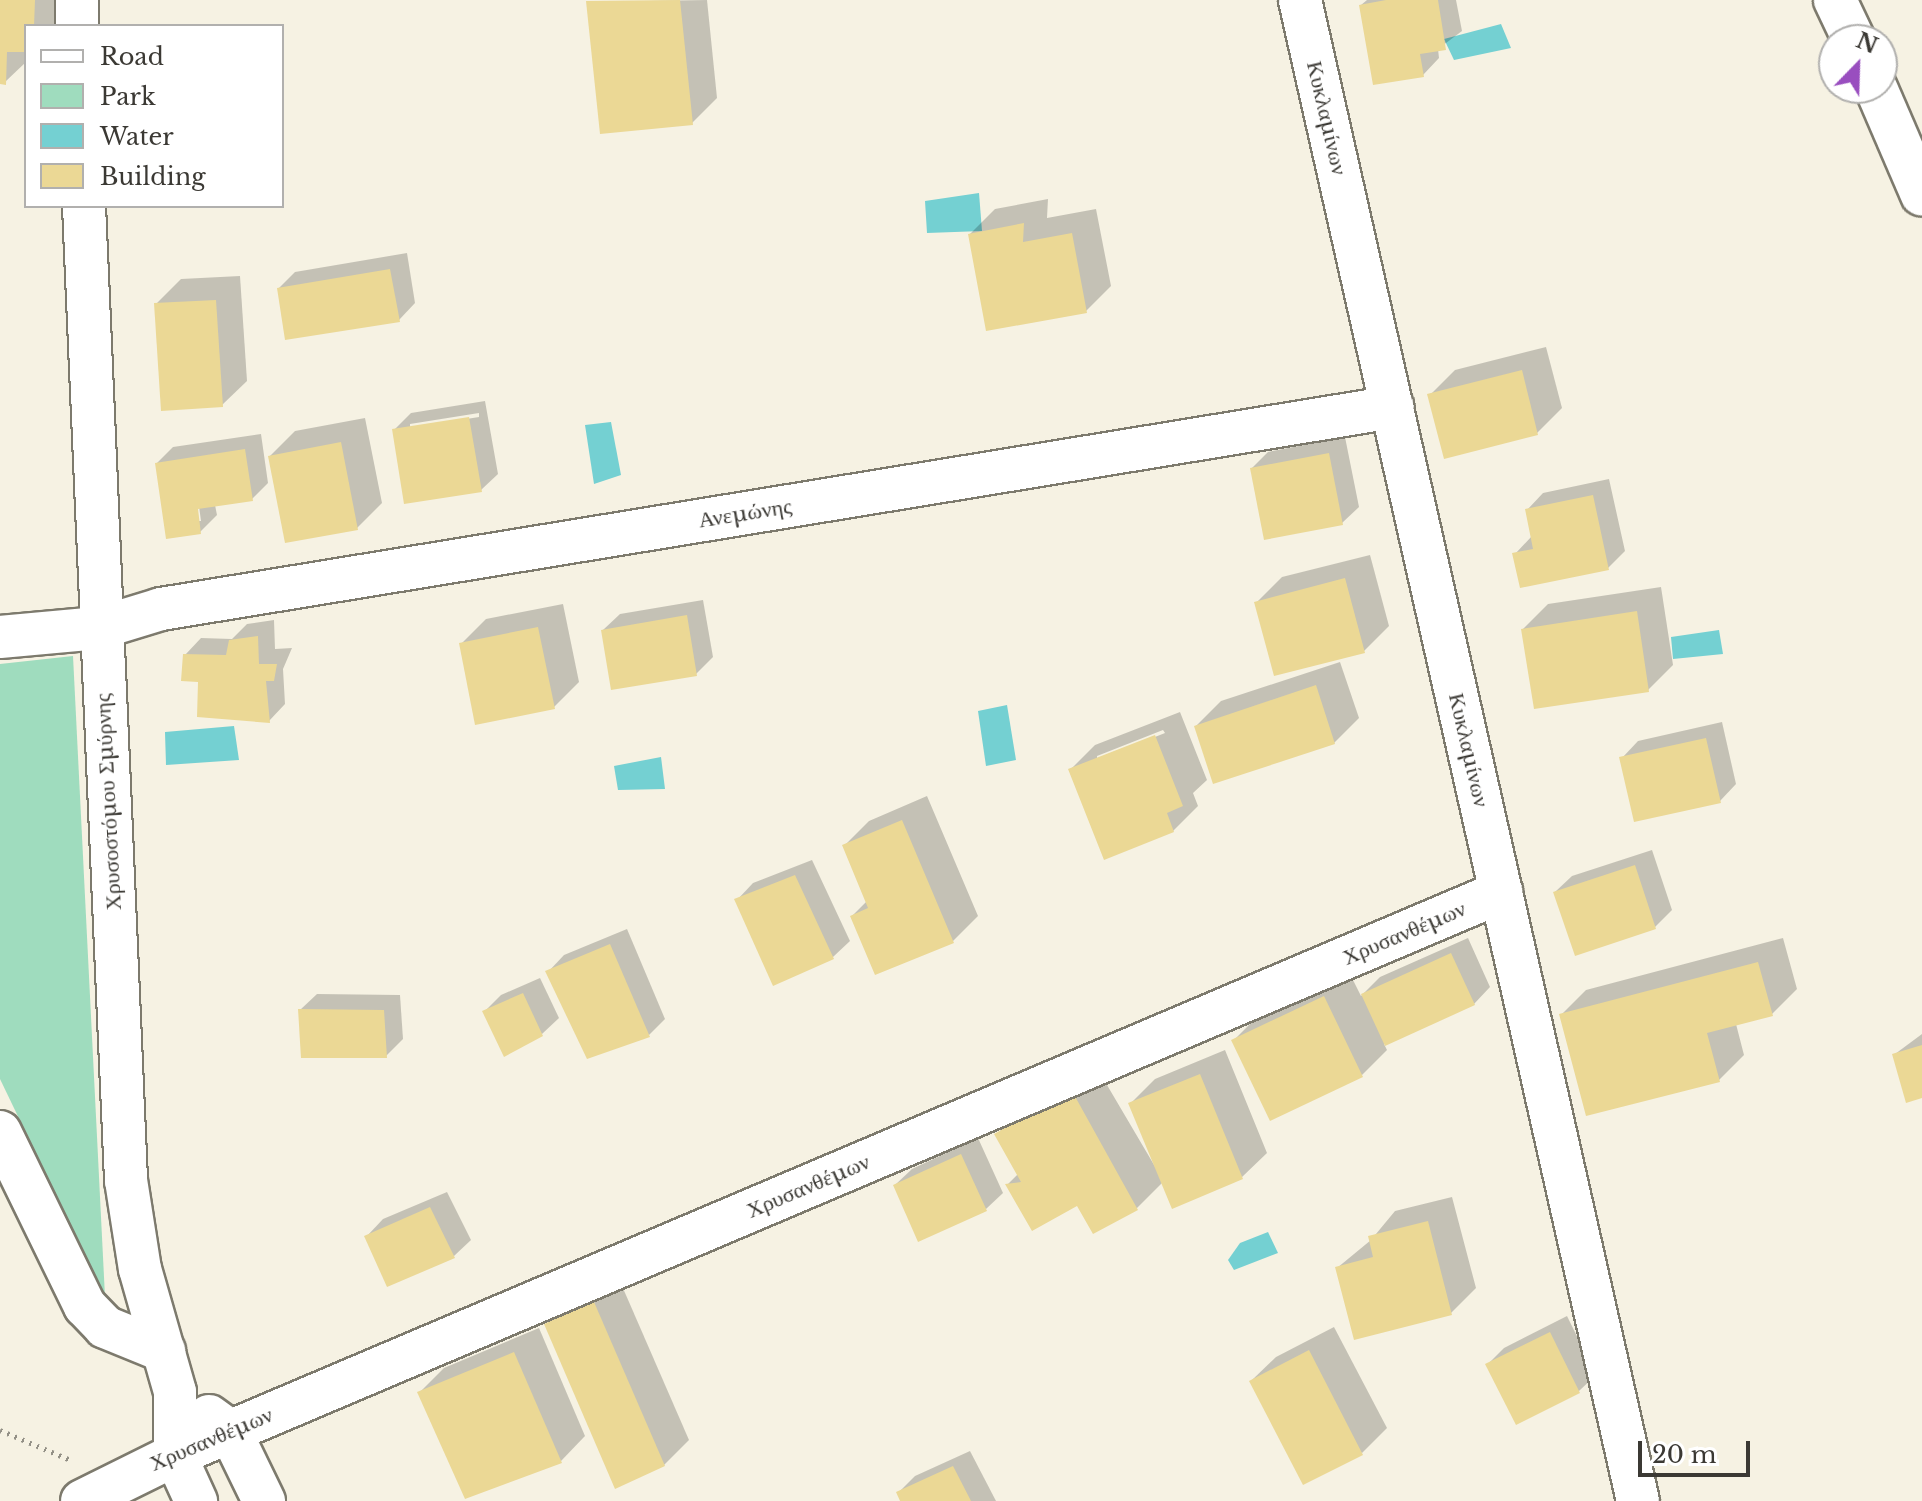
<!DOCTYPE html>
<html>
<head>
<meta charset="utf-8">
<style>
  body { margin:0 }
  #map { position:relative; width:1922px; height:1501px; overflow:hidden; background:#f6f2e3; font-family:"Libre Baskerville",serif }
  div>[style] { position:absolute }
  .green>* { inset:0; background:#9fdcbe }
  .water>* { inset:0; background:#74d0d2 }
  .shadow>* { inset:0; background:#0003 }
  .building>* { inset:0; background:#ebd895 }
  .path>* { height:5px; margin-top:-2.5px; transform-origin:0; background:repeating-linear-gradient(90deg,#939086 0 2px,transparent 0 8px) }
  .roads { filter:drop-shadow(2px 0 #7d7a6d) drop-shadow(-2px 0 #7d7a6d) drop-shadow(0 2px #7d7a6d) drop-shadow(0 -2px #7d7a6d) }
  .minor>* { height:42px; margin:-21px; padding:0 21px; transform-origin:21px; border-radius:21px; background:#fff }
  span { translate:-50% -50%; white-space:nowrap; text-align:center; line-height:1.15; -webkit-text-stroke:7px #fff; paint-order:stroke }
  .street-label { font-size:22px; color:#3b3934 }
  .legend { position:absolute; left:24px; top:24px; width:260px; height:184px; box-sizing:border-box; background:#fff; border:2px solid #b1b0ae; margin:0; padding:10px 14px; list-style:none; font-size:24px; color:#3b3934 }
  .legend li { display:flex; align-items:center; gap:16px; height:40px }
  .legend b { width:40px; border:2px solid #b1b0ae }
  .north { position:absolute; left:1818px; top:24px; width:80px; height:80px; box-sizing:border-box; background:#fff; border:2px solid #b1b0ae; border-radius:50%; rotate:23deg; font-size:22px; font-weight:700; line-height:32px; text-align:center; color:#3b3934 }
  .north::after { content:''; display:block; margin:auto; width:28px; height:36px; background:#994ebf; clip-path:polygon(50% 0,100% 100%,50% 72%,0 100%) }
  .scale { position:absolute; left:1638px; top:1441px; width:112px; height:36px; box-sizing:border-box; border:4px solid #3b3934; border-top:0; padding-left:10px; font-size:24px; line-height:28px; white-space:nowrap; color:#3b3934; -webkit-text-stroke:6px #fff; paint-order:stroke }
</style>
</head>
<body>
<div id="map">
  <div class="green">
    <i style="clip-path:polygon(73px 656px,105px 1297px,0 1079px,0 664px)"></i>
  </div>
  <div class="water">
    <i style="clip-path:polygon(1501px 24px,1511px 48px,1454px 60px,1444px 39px)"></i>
    <i style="clip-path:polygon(979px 193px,982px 231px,927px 233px,925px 201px)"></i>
    <i style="clip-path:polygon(611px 422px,621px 475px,594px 484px,585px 425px)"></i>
    <i style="clip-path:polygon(1719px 630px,1723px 654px,1673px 659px,1671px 637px)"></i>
    <i style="clip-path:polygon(1007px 705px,1016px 760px,986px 766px,978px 711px)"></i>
    <i style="clip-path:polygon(234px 726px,239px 760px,166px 765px,165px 732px)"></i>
    <i style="clip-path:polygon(661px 757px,665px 789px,618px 790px,614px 766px)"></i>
    <i style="clip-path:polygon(1268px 1232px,1278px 1253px,1234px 1270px,1228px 1260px,1240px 1243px)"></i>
  </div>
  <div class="shadow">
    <i style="clip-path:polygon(1px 0,58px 0,58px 26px,26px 26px,26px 62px,5px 82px,0 82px)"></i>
    <i style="clip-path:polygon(707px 0,717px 98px,692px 123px,588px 2px)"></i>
    <i style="clip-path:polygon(1367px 0,1456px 0,1462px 31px,1438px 49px,1439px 58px,1423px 75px,1361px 5px)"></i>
    <i style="clip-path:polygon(1048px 199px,1047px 218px,1096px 209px,1111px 286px,1086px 311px,970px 234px,995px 209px)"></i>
    <i style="clip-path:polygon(407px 253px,415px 303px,399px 320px,279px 288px,295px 272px)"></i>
    <i style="clip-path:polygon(240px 276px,247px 381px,222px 405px,156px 304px,181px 279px)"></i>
    <i style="clip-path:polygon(1546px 347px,1562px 408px,1537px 433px,1430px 395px,1455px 370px)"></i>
    <i style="clip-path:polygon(evenodd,485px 401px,498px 474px,481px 490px,394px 430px,411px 413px,485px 401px,479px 413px,479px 417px,410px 428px,410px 424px,479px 413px)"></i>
    <i style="clip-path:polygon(365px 418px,382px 503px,357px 528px,270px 456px,295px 431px)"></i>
    <i style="clip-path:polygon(evenodd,261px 434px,268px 483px,252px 499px,215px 505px,217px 515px,200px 532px,157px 463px,173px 447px,261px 434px,198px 499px,201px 521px,197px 521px,198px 499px)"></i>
    <i style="clip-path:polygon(1345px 437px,1359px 507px,1342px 523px,1252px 468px,1268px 452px)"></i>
    <i style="clip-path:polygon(1609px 479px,1625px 551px,1608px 568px,1515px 554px,1532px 536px,1527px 510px,1543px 493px)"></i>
    <i style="clip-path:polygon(1370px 555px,1389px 626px,1364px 651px,1257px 602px,1282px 577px)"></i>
    <i style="clip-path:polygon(1661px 587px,1673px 665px,1648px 690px,1523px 629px,1548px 604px)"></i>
    <i style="clip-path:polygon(703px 600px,713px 657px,696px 674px,603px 630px,620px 614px)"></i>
    <i style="clip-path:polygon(563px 604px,579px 682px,554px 707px,461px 644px,486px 619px)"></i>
    <i style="clip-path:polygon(274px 620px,275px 649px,292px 648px,283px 669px,285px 704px,269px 721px,200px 680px,185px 655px,201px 638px,232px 639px,247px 624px)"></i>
    <i style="clip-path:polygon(1340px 662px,1359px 718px,1334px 743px,1196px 726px,1221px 701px)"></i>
    <i style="clip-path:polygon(evenodd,1180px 712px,1207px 780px,1193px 793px,1198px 806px,1173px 831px,1070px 770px,1095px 745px,1180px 712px,1163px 730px,1165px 733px,1097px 760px,1097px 756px,1163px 730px)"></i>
    <i style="clip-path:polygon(1722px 722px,1736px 784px,1720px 801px,1622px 758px,1638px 741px)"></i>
    <i style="clip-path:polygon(927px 796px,978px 916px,953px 941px,852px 916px,867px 901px,844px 846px,869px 821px)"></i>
    <i style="clip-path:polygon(1652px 850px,1672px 910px,1655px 927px,1555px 892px,1572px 876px)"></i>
    <i style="clip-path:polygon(812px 860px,850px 941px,833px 957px,774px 984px,737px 900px,753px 883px)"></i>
    <i style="clip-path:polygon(627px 929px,665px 1019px,649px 1035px,548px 972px,564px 955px)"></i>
    <i style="clip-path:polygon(1468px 938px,1490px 987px,1474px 1004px,1384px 1044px,1387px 1050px,1362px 1075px,1233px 1041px,1258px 1016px,1349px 972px,1361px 996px,1380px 977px)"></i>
    <i style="clip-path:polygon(1783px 938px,1797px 989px,1772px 1014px,1736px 1024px,1744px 1055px,1719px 1080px,1561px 1015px,1586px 990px)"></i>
    <i style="clip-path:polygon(540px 978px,559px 1018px,542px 1034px,484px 1012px,501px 995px)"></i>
    <i style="clip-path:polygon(317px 994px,400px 995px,403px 1039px,386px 1056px,300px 1010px)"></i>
    <i style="clip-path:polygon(1922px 1034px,1922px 1096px,1895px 1054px)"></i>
    <i style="clip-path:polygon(1225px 1050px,1267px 1153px,1242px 1177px,1163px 1182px,1137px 1208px,1078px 1203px,1008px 1184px,1018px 1174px,996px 1135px,1021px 1110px,1097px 1068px,1160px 1175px,1130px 1104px,1155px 1079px)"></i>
    <i style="clip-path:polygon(978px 1138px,1003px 1193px,986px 1209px,895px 1185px,912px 1169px)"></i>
    <i style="clip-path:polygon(447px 1192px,471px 1240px,454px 1256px,367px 1236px,383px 1219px)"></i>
    <i style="clip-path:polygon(1452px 1197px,1476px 1288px,1451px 1313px,1337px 1268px,1371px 1240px,1395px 1211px)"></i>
    <i style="clip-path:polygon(619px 1279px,689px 1440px,664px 1465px,546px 1324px,571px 1300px)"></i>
    <i style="clip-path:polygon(1567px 1316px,1596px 1375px,1579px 1391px,1517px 1423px,1487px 1365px,1504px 1348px)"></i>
    <i style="clip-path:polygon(1334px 1327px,1387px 1428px,1362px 1453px,1251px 1381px,1276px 1357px)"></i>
    <i style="clip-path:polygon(539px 1328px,585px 1436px,561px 1461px,419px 1393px,444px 1368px)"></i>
    <i style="clip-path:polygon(970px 1451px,996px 1501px,902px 1501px,898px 1493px,915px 1476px)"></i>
  </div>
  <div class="building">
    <i style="clip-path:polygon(0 0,35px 0,34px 26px,26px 26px,26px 52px,7px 52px,6px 85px,0 84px)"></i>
    <i style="clip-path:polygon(680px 0,693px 125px,600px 134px,586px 1px)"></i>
    <i style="clip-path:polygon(1386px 0,1438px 0,1446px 50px,1420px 54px,1424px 77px,1373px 85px,1359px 5px)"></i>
    <i style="clip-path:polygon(1024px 223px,1023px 242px,1072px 233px,1087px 313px,986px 331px,968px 234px)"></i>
    <i style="clip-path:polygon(390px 269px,400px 322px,285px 340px,277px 288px)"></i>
    <i style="clip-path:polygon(216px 300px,223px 407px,161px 411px,154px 303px)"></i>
    <i style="clip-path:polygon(1522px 370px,1538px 435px,1444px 459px,1427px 394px)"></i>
    <i style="clip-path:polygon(469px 417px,482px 492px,404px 504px,392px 429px)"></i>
    <i style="clip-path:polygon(341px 442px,358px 530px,285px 543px,268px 456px)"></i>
    <i style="clip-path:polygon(245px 449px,253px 501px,198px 509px,201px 534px,166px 539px,155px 463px)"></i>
    <i style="clip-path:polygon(1329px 453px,1343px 525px,1264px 540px,1250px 468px)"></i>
    <i style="clip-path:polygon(1593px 495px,1609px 570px,1520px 588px,1512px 553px,1533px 549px,1525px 509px)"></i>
    <i style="clip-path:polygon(1345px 578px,1365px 653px,1274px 676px,1254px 602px)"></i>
    <i style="clip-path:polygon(1637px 611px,1649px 692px,1534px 709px,1521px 629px)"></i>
    <i style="clip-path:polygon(687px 615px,697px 676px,611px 690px,601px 630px)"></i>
    <i style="clip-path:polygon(538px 627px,555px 709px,475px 725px,459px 643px)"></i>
    <i style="clip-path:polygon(258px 636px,259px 664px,277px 664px,274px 681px,266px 681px,270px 723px,197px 717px,198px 682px,181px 681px,183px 654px,226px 655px,229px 640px)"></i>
    <i style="clip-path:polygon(1316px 685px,1335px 744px,1213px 784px,1194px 726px)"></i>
    <i style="clip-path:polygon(1155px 735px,1183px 806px,1167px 813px,1174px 832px,1104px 860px,1068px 769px)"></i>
    <i style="clip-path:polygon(1706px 738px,1721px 803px,1634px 822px,1619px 757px)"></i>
    <i style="clip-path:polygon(902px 820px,954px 943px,875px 975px,850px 916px,868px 908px,842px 845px)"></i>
    <i style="clip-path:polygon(1635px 865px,1656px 929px,1575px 956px,1553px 892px)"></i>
    <i style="clip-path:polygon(795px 875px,834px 959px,773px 986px,734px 899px)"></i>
    <i style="clip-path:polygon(610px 944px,650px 1037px,587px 1059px,545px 971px)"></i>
    <i style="clip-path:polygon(1451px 953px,1475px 1005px,1385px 1046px,1361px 994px)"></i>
    <i style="clip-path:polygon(1758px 962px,1773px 1016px,1707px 1033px,1720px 1082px,1586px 1116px,1559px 1014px)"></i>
    <i style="clip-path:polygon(523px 993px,543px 1036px,504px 1057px,482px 1011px)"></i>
    <i style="clip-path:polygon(1324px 996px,1363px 1077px,1270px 1121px,1231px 1040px)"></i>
    <i style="clip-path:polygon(298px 1009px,384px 1010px,387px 1058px,301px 1058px)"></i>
    <i style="clip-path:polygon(1922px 1045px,1922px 1098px,1906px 1103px,1892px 1054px)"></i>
    <i style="clip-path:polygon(1200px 1074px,1243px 1179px,1172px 1209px,1128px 1103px)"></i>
    <i style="clip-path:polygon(1072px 1091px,1138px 1210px,1093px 1234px,1077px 1206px,1032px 1231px,1005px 1184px,1021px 1182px,994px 1134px)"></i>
    <i style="clip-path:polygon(961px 1154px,987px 1211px,918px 1242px,893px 1185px)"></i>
    <i style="clip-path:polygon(430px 1207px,455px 1258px,387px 1287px,364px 1236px)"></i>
    <i style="clip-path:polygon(1428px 1221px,1452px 1315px,1354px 1340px,1335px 1267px,1373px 1257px,1368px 1236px)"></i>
    <i style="clip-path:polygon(594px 1302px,665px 1466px,615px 1489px,544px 1324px)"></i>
    <i style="clip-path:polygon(1550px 1332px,1580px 1393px,1516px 1425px,1485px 1364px)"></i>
    <i style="clip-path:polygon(1309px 1350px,1363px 1455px,1303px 1485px,1249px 1381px)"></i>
    <i style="clip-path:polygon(514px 1352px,562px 1463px,465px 1499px,417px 1392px)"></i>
    <i style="clip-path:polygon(953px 1466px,971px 1501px,900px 1501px,896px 1492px)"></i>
  </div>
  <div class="path">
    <i style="left:0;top:1430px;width:79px;rotate:23deg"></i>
  </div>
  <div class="roads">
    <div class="minor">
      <i style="left:77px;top:0;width:26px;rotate:90deg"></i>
      <i style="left:1300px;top:0;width:1539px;rotate:77.31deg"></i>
      <i style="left:1835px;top:0;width:44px;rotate:64.6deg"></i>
      <i style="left:1876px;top:88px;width:116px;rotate:66.7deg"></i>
      <i style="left:84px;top:206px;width:975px;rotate:87.53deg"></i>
      <i style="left:126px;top:1180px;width:90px;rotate:81.1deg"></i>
      <i style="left:140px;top:1269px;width:128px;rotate:74.1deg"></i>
      <i style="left:175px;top:1392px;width:63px;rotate:90deg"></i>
      <i style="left:175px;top:1455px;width:51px;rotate:65.5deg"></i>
      <i style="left:0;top:637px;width:99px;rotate:-5.2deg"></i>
      <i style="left:99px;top:628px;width:65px;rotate:-17deg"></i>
      <i style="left:161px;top:609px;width:1248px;rotate:-9.31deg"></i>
      <i style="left:0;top:1132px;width:194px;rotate:64deg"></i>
      <i style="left:85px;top:1306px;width:29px;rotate:46deg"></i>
      <i style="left:105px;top:1327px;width:64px;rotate:22.1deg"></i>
      <i style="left:209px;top:1416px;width:26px;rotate:36deg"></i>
      <i style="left:230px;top:1431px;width:78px;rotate:64.1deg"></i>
      <i style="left:82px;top:1501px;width:104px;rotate:-26.3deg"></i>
      <i style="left:175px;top:1455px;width:1441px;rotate:-23.01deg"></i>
    </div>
  </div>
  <div class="street-label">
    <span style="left:1327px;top:118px;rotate:77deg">Κυκλαμίνων</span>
    <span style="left:745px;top:513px;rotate:-9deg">Ανεμώνης</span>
    <span style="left:1469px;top:750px;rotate:77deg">Κυκλαμίνων</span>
    <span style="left:108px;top:802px;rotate:-93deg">Χρυσοστόμου Σμύρνης</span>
    <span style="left:1404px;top:933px;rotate:-23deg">Χρυσανθέμων</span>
    <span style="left:808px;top:1186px;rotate:-23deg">Χρυσανθέμων</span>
    <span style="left:211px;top:1439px;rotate:-23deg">Χρυσανθέμων</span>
  </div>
  <ul class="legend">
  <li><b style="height:10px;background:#fff"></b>Road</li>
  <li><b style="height:22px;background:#9fdcbe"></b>Park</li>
  <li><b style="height:22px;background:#74d0d2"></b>Water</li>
  <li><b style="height:22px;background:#ebd895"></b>Building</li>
  </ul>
  <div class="north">N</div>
  <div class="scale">20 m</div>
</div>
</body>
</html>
